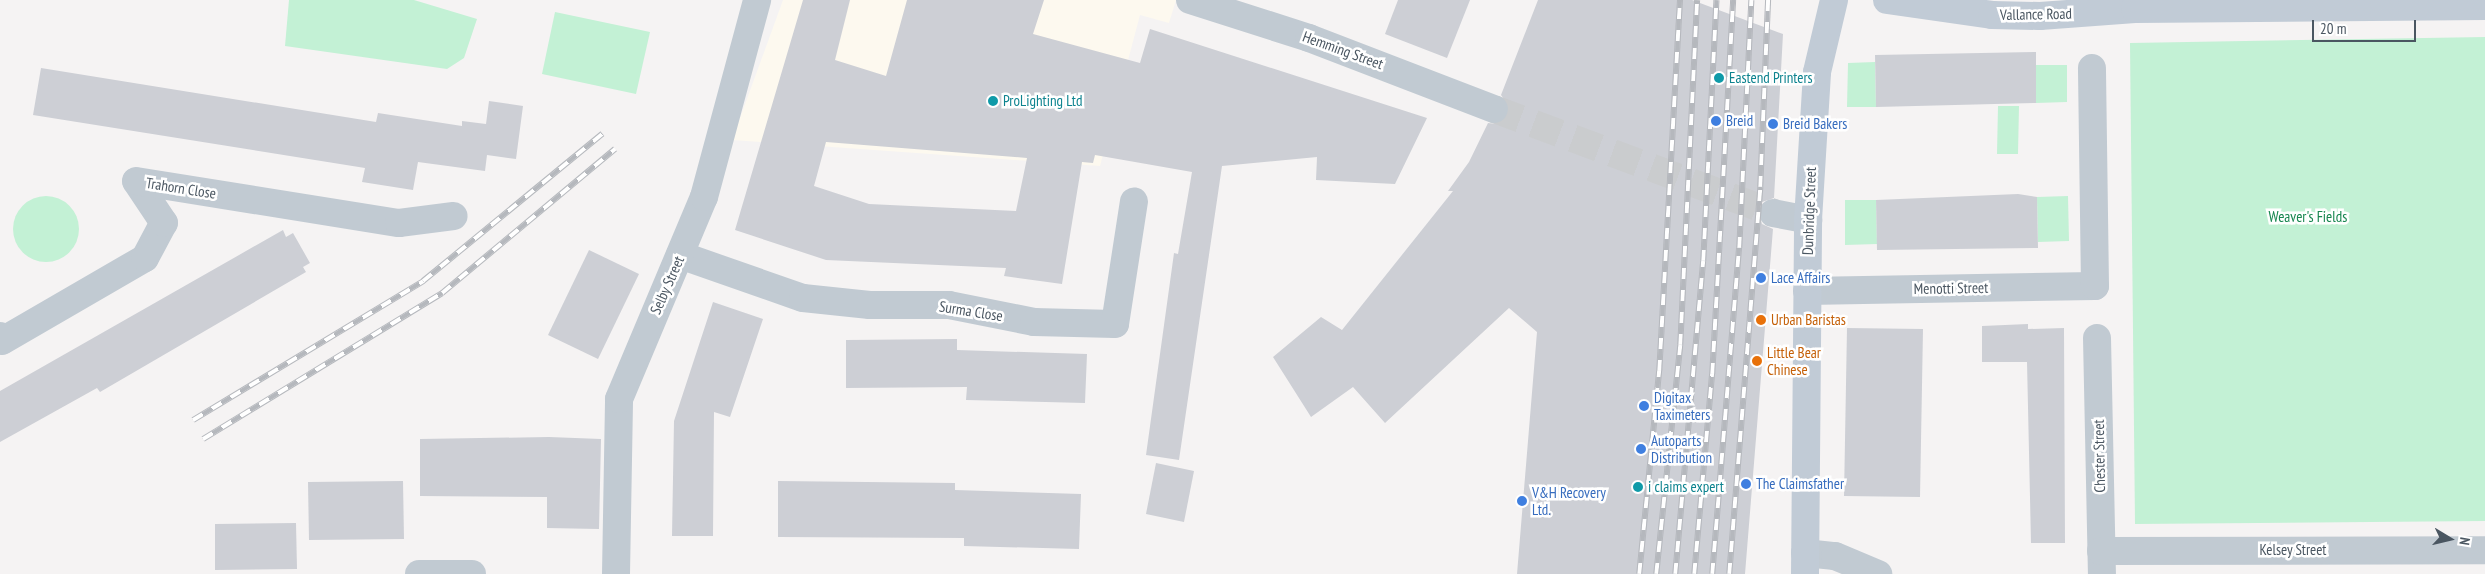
<!DOCTYPE html>
<html>
<head>
<meta charset="utf-8">
<style>
  body { margin:0 }
  #map { position:relative; width:2485px; height:574px; overflow:hidden; background:#f5f3f3; font-family:"PT Sans Narrow",sans-serif }
  div>[style] { position:absolute }
  .commercial>* { inset:0; background:#fdf9ef }
  .green>* { inset:0; background:#c3f1d5 }
  .round { border-radius:50% }
  .building>* { inset:0; background:#cdcfd5 }
  .minor-tunnel>* { height:28px; margin-top:-14px; transform-origin:0; background:repeating-linear-gradient(90deg,#caccce 0 28px,transparent 0 42px) }
  .minor>* { height:28px; margin:-14px; padding:0 14px; transform-origin:14px; border-radius:14px; background:#c1cad2 }
  .secondary>* { height:28px; margin:-14px; padding:0 14px; transform-origin:14px; border-radius:14px; background:#c1cbd6 }
  .rail>* { height:5.5px; margin-top:-2.75px; transform-origin:0; background:repeating-linear-gradient(90deg,#fff 0 11px,#b5b8bd 0 22px); box-sizing:border-box; border-block:1px solid #b5b8bd }
  .dots>* { width:14px; height:14px; translate:-50% -50%; box-sizing:border-box; border:2px solid #fff; border-radius:50% }
  span { translate:-50% -50%; white-space:nowrap; text-align:center; line-height:1.15; -webkit-text-stroke:5px #fff; paint-order:stroke }
  .street-label { font-size:15px; color:#4a5661 }
  .culture-label { font-size:15px; color:#0d838f }
  .left { translate:0 -50%; text-align:left }
  .shop-label { font-size:15px; color:#366cbe }
  .park-label { font-size:15px; color:#17864f }
  .food-label { font-size:15px; color:#c56008 }
  .north { position:absolute; left:2425px; top:514px; width:50px; height:50px; -webkit-text-stroke:4px #fff; paint-order:stroke; rotate:99deg; font-size:14px; font-weight:700; line-height:20px; text-align:center; color:#4a5661 }
  .north::after { content:''; display:block; margin:auto; width:18px; height:22px; background:#4a5661; clip-path:polygon(50% 0,100% 100%,50% 72%,0 100%) }
  .scale { position:absolute; left:2312px; top:20px; width:104px; height:22px; box-sizing:border-box; border:2px solid #4a5661; border-top:0; padding-left:6px; font-size:15px; line-height:18px; white-space:nowrap; color:#4a5661; -webkit-text-stroke:4px #fff; paint-order:stroke }
</style>
</head>
<body>
<div id="map">
  <div class="commercial">
    <i style="clip-path:polygon(783px 0,1176px 0,1169px 23px,1140px 15px,1100px 166px,732px 140px)"></i>
  </div>
  <div class="green">
    <i style="clip-path:polygon(289px 0,414px 0,477px 19px,464px 58px,447px 69px,285px 46px)"></i>
    <i style="clip-path:polygon(555px 12px,650px 32px,636px 94px,542px 74px)"></i>
    <i style="clip-path:polygon(2485px 37px,2485px 521px,2135px 524px,2130px 43px)"></i>
    <i style="clip-path:polygon(1875px 62px,1876px 107px,1847px 107px,1848px 63px)"></i>
    <i style="clip-path:polygon(2036px 65px,2067px 65px,2067px 102px,2036px 103px)"></i>
    <i style="clip-path:polygon(1998px 106px,2019px 106px,2018px 154px,1997px 154px)"></i>
    <i class="round" style="left:13px;top:196px;width:66px;height:66px"></i>
    <i style="clip-path:polygon(2068px 196px,2069px 241px,2038px 242px,2037px 197px)"></i>
    <i style="clip-path:polygon(1845px 200px,1876px 200px,1877px 244px,1845px 245px)"></i>
  </div>
  <div class="building">
    <i style="clip-path:polygon(evenodd,803px 0,850px 0,835px 60px,886px 76px,907px 0,1044px 0,1033px 34px,1140px 63px,1150px 29px,1427px 118px,1395px 184px,1316px 180px,1317px 157px,1222px 166px,1179px 460px,1146px 455px,1174px 253px,1178px 254px,1192px 172px,1095px 155px,1093px 163px,1082px 162px,1062px 284px,1004px 276px,1006px 268px,826px 260px,735px 230px,803px 0,826px 142px,1027px 158px,1016px 211px,869px 204px,814px 186px,826px 142px)"></i>
    <i style="clip-path:polygon(1398px 0,1470px 0,1447px 58px,1385px 34px)"></i>
    <i style="clip-path:polygon(1538px 0,1692px 0,1783px 34px,1774px 198px,1762px 202px,1758px 210px,1762px 224px,1773px 229px,1745px 574px,1517px 574px,1537px 332px,1509px 308px,1385px 423px,1353px 387px,1311px 417px,1273px 357px,1321px 317px,1342px 330px,1453px 191px,1448px 191px,1469px 162px,1488px 123px,1497px 124px,1508px 115px,1509px 106px,1501px 95px)"></i>
    <i style="clip-path:polygon(2036px 52px,2036px 103px,1876px 107px,1875px 55px)"></i>
    <i style="clip-path:polygon(41px 68px,376px 122px,378px 113px,462px 126px,462px 121px,486px 124px,489px 101px,523px 106px,516px 159px,487px 155px,485px 171px,418px 162px,413px 190px,362px 182px,365px 168px,33px 115px)"></i>
    <i style="clip-path:polygon(2018px 194px,2037px 197px,2038px 248px,1877px 250px,1876px 200px)"></i>
    <i style="clip-path:polygon(283px 230px,286px 237px,293px 233px,310px 263px,303px 267px,306px 272px,100px 392px,97px 388px,0 442px,0 391px)"></i>
    <i style="clip-path:polygon(589px 250px,639px 274px,598px 359px,548px 335px)"></i>
    <i style="clip-path:polygon(713px 302px,763px 319px,730px 417px,714px 412px,713px 536px,672px 536px,674px 421px)"></i>
    <i style="clip-path:polygon(2028px 324px,2028px 329px,2064px 328px,2065px 543px,2031px 543px,2027px 362px,1982px 362px,1982px 326px)"></i>
    <i style="clip-path:polygon(1847px 328px,1923px 329px,1920px 497px,1844px 496px)"></i>
    <i style="clip-path:polygon(957px 339px,957px 350px,1087px 354px,1085px 403px,966px 400px,967px 387px,846px 388px,846px 340px)"></i>
    <i style="clip-path:polygon(549px 437px,601px 439px,599px 529px,547px 528px,547px 497px,420px 496px,420px 439px)"></i>
    <i style="clip-path:polygon(1156px 463px,1194px 471px,1184px 522px,1146px 514px)"></i>
    <i style="clip-path:polygon(403px 481px,404px 539px,309px 540px,308px 482px)"></i>
    <i style="clip-path:polygon(778px 481px,955px 483px,955px 490px,1081px 494px,1079px 549px,964px 546px,964px 538px,778px 537px)"></i>
    <i style="clip-path:polygon(296px 523px,297px 569px,215px 570px,215px 524px)"></i>
  </div>
  <div class="minor-tunnel">
    <i style="left:1494px;top:109px;width:298px;rotate:20.4deg"></i>
  </div>
  <div class="minor">
    <i style="left:1190px;top:0;width:125px;rotate:17.7deg"></i>
    <i style="left:1309px;top:38px;width:198px;rotate:21deg"></i>
    <i style="left:1773px;top:213px;width:36px;rotate:11deg"></i>
    <i style="left:680px;top:255px;width:130px;rotate:19.3deg"></i>
    <i style="left:803px;top:298px;width:67px;rotate:6deg"></i>
    <i style="left:870px;top:305px;width:79px"></i>
    <i style="left:949px;top:305px;width:87px;rotate:11.3deg"></i>
    <i style="left:1034px;top:322px;width:81px;rotate:1.4deg"></i>
    <i style="left:1115px;top:324px;width:124px;rotate:-81.2deg"></i>
    <i style="left:1807px;top:291px;width:288px;rotate:-1deg"></i>
    <i style="left:2095px;top:286px;width:218px;rotate:-90.8deg"></i>
    <i style="left:0;top:336px;width:5px;rotate:68deg"></i>
    <i style="left:2px;top:341px;width:165px;rotate:-30.1deg"></i>
    <i style="left:145px;top:258px;width:40px;rotate:-62deg"></i>
    <i style="left:164px;top:223px;width:50px;rotate:-123.7deg"></i>
    <i style="left:136px;top:181px;width:266px;rotate:9.1deg"></i>
    <i style="left:399px;top:223px;width:55px;rotate:-7.3deg"></i>
    <i style="left:2097px;top:338px;width:236px;rotate:88.8deg"></i>
    <i style="left:2101px;top:551px;width:384px;rotate:-0.1deg"></i>
    <i style="left:1805px;top:553px;width:30px;rotate:6deg"></i>
    <i style="left:1835px;top:556px;width:47px;rotate:22.7deg"></i>
    <i style="left:419px;top:574px;width:53px"></i>
    <i style="left:616px;top:574px;width:175px;rotate:-89deg"></i>
    <i style="left:619px;top:399px;width:219px;rotate:-67.2deg"></i>
    <i style="left:704px;top:197px;width:204px;rotate:-74.9deg"></i>
  </div>
  <div class="secondary">
    <i style="left:1887px;top:0;width:106px;rotate:8.1deg"></i>
    <i style="left:1992px;top:15px;width:48px;rotate:1.2deg"></i>
    <i style="left:2040px;top:16px;width:95px;rotate:-4.2deg"></i>
    <i style="left:2135px;top:9px;width:350px;rotate:-0.5deg"></i>
    <i style="left:1805px;top:574px;width:354px;rotate:-89.5deg"></i>
    <i style="left:1808px;top:220px;width:148px;rotate:-86.5deg"></i>
    <i style="left:1817px;top:72px;width:74px;rotate:-76.7deg"></i>
  </div>
  <div class="rail">
    <i style="left:193px;top:420px;width:269px;rotate:-31.1deg"></i>
    <i style="left:423px;top:281px;width:232px;rotate:-39.4deg"></i>
    <i style="left:203px;top:439px;width:280px;rotate:-31.4deg"></i>
    <i style="left:442px;top:293px;width:225px;rotate:-39.8deg"></i>
    <i style="left:1639px;top:574px;width:204px;rotate:-84.4deg"></i>
    <i style="left:1659px;top:371px;width:372px;rotate:-86.8deg"></i>
    <i style="left:1656px;top:574px;width:230px;rotate:-84deg"></i>
    <i style="left:1680px;top:345px;width:345px;rotate:-87.2deg"></i>
    <i style="left:1675px;top:574px;width:314px;rotate:-84.9deg"></i>
    <i style="left:1703px;top:261px;width:261px;rotate:-87.1deg"></i>
    <i style="left:1694px;top:574px;width:201px;rotate:-84.9deg"></i>
    <i style="left:1712px;top:374px;width:375px;rotate:-86.8deg"></i>
    <i style="left:1712px;top:574px;width:327px;rotate:-85.3deg"></i>
    <i style="left:1739px;top:248px;width:248px;rotate:-87.2deg"></i>
    <i style="left:1729px;top:574px;width:388px;rotate:-85.4deg"></i>
    <i style="left:1760px;top:187px;width:187px;rotate:-87.6deg"></i>
  </div>
  <div class="dots">
    <i style="left:1719px;top:78px;background:#0f9aa8"></i>
    <i style="left:993px;top:101px;background:#0f9aa8"></i>
    <i style="left:1716px;top:121px;background:#3f7fe0"></i>
    <i style="left:1773px;top:124px;background:#3f7fe0"></i>
    <i style="left:1761px;top:278px;background:#3f7fe0"></i>
    <i style="left:1761px;top:320px;background:#e8710a"></i>
    <i style="left:1757px;top:361px;background:#e8710a"></i>
    <i style="left:1644px;top:406px;background:#3f7fe0"></i>
    <i style="left:1641px;top:449px;background:#3f7fe0"></i>
    <i style="left:1746px;top:484px;background:#3f7fe0"></i>
    <i style="left:1638px;top:487px;background:#0f9aa8"></i>
    <i style="left:1522px;top:501px;background:#3f7fe0"></i>
  </div>
  <div class="street-label">
    <span style="left:2036px;top:14px;rotate:-1deg">Vallance Road</span>
    <span style="left:1343px;top:50px;rotate:20deg">Hemming Street</span>
    <span style="left:181px;top:188px;rotate:9deg">Trahorn Close</span>
    <span style="left:1809px;top:211px;rotate:-88deg">Dunbridge Street</span>
    <span style="left:667px;top:285px;rotate:-66deg">Selby Street</span>
    <span style="left:1951px;top:288px;rotate:-1deg">Menotti Street</span>
    <span style="left:971px;top:311px;rotate:9deg">Surma Close</span>
    <span style="left:2099px;top:456px;rotate:-91deg">Chester Street</span>
    <span style="left:2293px;top:550px">Kelsey Street</span>
  </div>
  <div class="culture-label">
    <span class="left" style="left:1729px;top:78px">Eastend Printers</span>
    <span class="left" style="left:1003px;top:101px">ProLighting Ltd</span>
    <span class="left" style="left:1648px;top:487px">i claims expert</span>
  </div>
  <div class="shop-label">
    <span class="left" style="left:1726px;top:121px">Breid</span>
    <span class="left" style="left:1783px;top:124px">Breid Bakers</span>
    <span class="left" style="left:1771px;top:278px">Lace Affairs</span>
    <span class="left" style="left:1654px;top:406px">Digitax<br>Taximeters</span>
    <span class="left" style="left:1651px;top:449px">Autoparts<br>Distribution</span>
    <span class="left" style="left:1756px;top:484px">The Claimsfather</span>
    <span class="left" style="left:1532px;top:501px">V&amp;H Recovery<br>Ltd.</span>
  </div>
  <div class="park-label">
    <span style="left:2308px;top:217px">Weaver's Fields</span>
  </div>
  <div class="food-label">
    <span class="left" style="left:1771px;top:320px">Urban Baristas</span>
    <span class="left" style="left:1767px;top:361px">Little Bear<br>Chinese</span>
  </div>
  <div class="north">N</div>
  <div class="scale">20 m</div>
</div>
</body>
</html>
